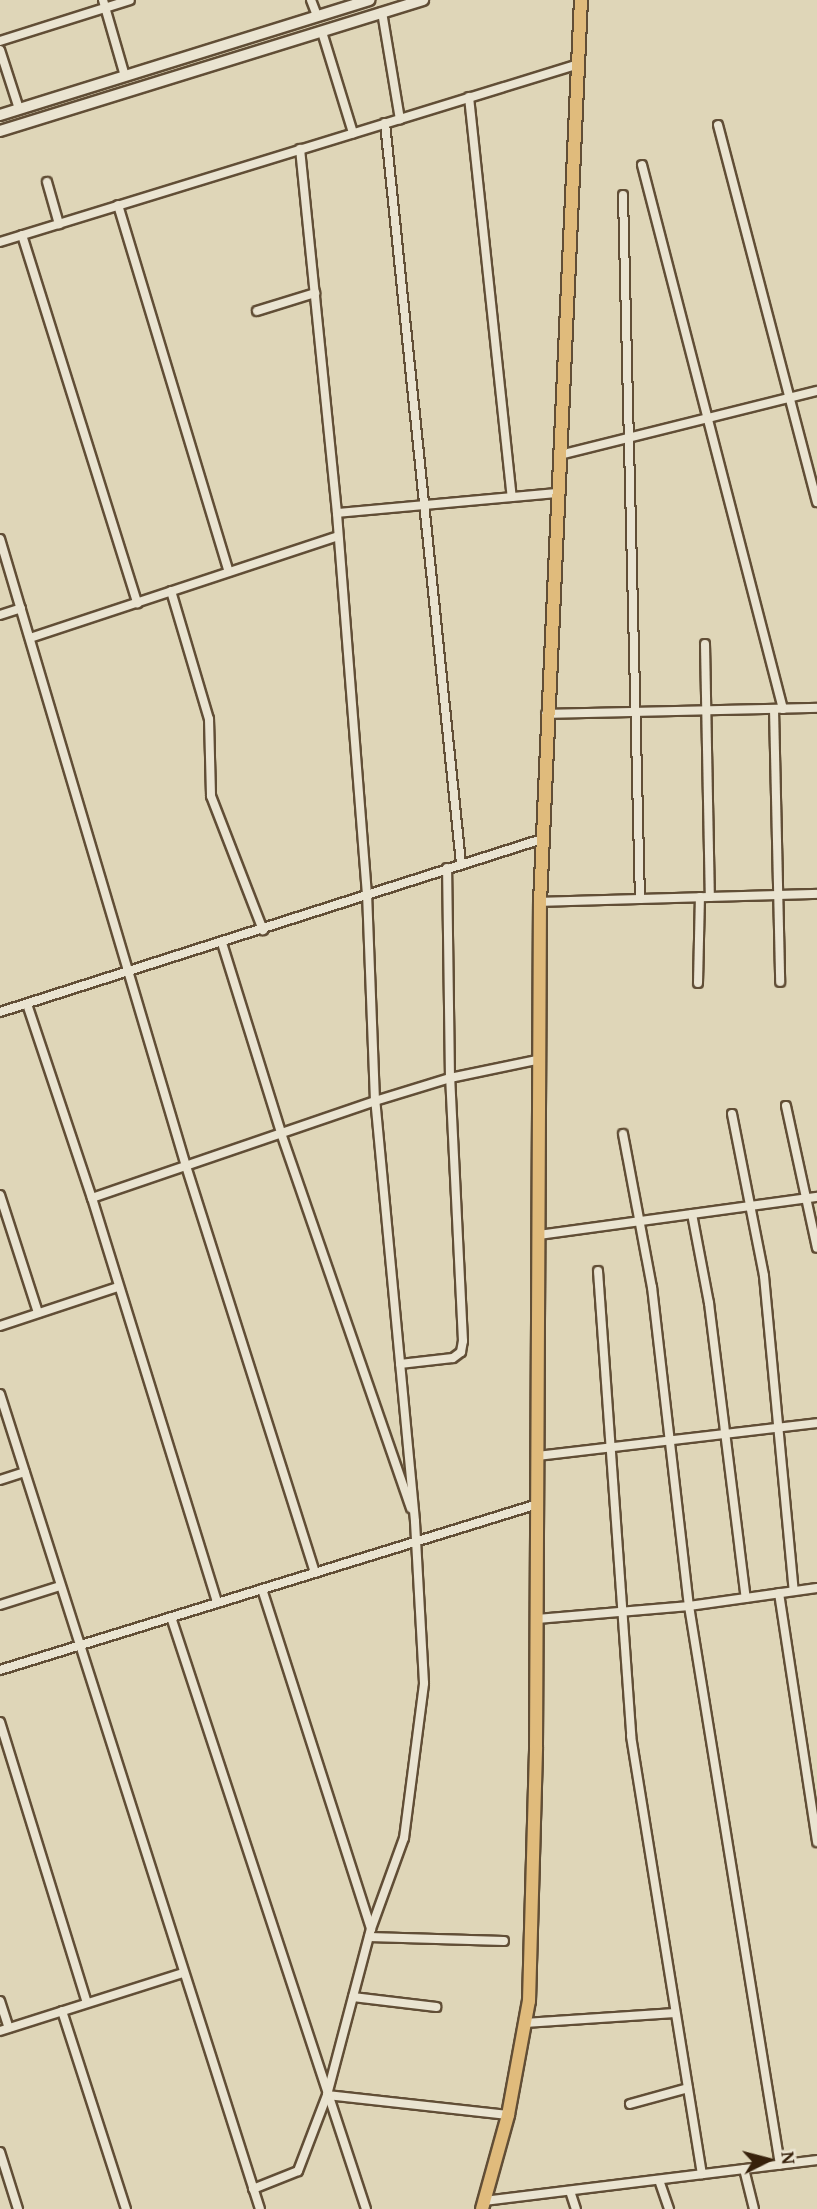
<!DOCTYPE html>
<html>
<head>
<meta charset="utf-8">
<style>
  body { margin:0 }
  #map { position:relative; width:817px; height:2209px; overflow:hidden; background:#dfd6b8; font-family:"Gentium Book Plus",serif }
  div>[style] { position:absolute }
  .roads { filter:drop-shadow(2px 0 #614e36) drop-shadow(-2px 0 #614e36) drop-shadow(0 2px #614e36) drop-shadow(0 -2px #614e36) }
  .minor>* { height:8px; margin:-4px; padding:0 4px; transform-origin:4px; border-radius:4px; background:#eae4d1 }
  .tertiary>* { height:10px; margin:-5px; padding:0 5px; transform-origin:5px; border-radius:5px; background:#eae4d1 }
  .primary>* { height:12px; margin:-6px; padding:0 6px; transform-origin:6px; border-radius:6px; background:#e0bb7c }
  span { translate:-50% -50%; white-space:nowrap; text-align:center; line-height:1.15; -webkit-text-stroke:6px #eae4d1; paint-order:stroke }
  .north { position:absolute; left:733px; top:2125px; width:70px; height:70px; -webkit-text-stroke:5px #eae4d1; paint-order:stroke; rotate:84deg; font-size:19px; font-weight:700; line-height:28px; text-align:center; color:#37210b }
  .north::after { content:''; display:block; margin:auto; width:24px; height:32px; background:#37210b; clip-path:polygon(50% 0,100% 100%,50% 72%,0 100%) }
</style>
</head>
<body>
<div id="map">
  <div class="roads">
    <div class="minor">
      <i style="left:103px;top:0;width:79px;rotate:73.9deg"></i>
      <i style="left:311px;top:0;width:17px;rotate:69deg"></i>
      <i style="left:382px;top:12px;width:109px;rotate:80.5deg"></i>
      <i style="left:322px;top:32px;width:106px;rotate:72.9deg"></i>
      <i style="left:0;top:41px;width:136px;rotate:-17.5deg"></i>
      <i style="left:0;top:50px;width:62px;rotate:72.1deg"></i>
      <i style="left:469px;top:97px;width:402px;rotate:83.9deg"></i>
      <i style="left:385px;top:123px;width:745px;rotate:84.14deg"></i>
      <i style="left:718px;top:125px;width:390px;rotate:75.3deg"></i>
      <i style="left:642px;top:165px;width:562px;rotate:75.47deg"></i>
      <i style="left:47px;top:182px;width:44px;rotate:74.1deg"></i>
      <i style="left:623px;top:195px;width:704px;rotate:88.62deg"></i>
      <i style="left:118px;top:205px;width:383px;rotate:73.2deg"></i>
      <i style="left:22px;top:235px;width:386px;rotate:72.6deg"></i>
      <i style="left:0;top:242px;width:606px;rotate:-17.09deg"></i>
      <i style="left:257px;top:311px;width:61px;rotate:-17.2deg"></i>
      <i style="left:560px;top:455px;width:265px;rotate:-14deg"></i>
      <i style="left:337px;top:513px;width:222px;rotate:-5.2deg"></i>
      <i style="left:0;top:539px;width:654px;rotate:73.48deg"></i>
      <i style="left:186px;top:1166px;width:427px;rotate:72.4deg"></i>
      <i style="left:171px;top:591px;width:134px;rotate:73.5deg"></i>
      <i style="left:209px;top:719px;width:77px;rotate:88.5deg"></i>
      <i style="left:211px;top:796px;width:144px;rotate:68.8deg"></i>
      <i style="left:0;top:615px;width:22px;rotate:-18deg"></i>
      <i style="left:30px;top:638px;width:324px;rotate:-18.3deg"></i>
      <i style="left:705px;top:644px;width:253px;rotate:88.9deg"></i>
      <i style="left:774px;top:709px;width:273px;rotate:88.7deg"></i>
      <i style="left:546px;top:714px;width:271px;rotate:-1.3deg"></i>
      <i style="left:540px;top:902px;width:277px;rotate:-1.7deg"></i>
      <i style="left:222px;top:943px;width:199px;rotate:72.7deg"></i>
      <i style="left:281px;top:1133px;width:397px;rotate:70.9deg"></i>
      <i style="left:698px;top:983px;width:86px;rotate:-88.7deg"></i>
      <i style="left:27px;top:1004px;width:205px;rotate:71.5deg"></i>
      <i style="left:92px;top:1198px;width:424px;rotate:72.8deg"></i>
      <i style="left:0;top:1012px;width:569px;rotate:-17.7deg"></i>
      <i style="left:786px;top:1106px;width:145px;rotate:77.7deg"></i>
      <i style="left:732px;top:1114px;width:165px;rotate:78.8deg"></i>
      <i style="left:764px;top:1276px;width:316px;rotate:84.6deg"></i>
      <i style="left:623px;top:1134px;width:156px;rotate:79.3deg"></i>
      <i style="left:652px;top:1287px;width:321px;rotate:83.4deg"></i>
      <i style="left:689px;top:1606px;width:566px;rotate:80.75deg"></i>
      <i style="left:0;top:1195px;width:124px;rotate:72.1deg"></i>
      <i style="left:92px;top:1198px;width:299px;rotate:-18.9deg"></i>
      <i style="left:375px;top:1101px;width:78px;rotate:-17deg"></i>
      <i style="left:450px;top:1078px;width:89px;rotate:-11.7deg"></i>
      <i style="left:692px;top:1214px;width:91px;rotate:79.2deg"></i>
      <i style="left:709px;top:1303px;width:297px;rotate:82.9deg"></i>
      <i style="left:539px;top:1235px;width:281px;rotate:-7.8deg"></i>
      <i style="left:598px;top:1271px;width:466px;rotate:85.9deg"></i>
      <i style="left:631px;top:1736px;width:444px;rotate:80.8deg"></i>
      <i style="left:0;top:1326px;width:124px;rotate:-18.3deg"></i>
      <i style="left:400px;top:1364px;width:53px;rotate:-6.5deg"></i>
      <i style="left:453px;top:1358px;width:10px;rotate:-37deg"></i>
      <i style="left:461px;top:1352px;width:11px;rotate:-80deg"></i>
      <i style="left:463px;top:1341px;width:263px;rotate:-92.8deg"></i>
      <i style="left:450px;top:1078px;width:210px;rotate:-90.8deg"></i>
      <i style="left:0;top:1394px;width:855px;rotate:72.31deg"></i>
      <i style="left:537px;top:1456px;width:282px;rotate:-6.7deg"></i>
      <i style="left:0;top:1480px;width:26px;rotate:-18deg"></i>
      <i style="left:262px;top:1589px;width:357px;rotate:72.2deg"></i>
      <i style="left:779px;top:1593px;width:252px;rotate:81.3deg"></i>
      <i style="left:0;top:1605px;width:63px;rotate:-17.6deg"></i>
      <i style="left:171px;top:1617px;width:623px;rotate:71.77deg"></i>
      <i style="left:537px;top:1619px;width:153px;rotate:-4.9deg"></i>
      <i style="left:689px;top:1606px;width:129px;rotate:-8deg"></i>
      <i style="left:0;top:1670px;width:563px;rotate:-17.15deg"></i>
      <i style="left:0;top:1722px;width:294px;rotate:72.8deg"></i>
      <i style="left:369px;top:1937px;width:135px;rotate:1.7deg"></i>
      <i style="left:353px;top:1997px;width:84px;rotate:6.9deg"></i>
      <i style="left:0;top:2001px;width:28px;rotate:72deg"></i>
      <i style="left:62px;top:2011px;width:208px;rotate:72.1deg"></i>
      <i style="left:525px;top:2023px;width:150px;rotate:-3.8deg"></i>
      <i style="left:0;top:2031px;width:192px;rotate:-17.6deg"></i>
      <i style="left:327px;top:2095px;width:182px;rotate:6.3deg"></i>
      <i style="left:630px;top:2104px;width:60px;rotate:-15.4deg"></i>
      <i style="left:0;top:2152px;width:60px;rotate:72.5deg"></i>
      <i style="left:744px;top:2169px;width:41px;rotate:76deg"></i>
      <i style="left:659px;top:2180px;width:31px;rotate:71deg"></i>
      <i style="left:253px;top:2189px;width:48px;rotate:-21.8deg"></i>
      <i style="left:298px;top:2171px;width:81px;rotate:-69.1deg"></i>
      <i style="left:327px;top:2095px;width:172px;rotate:-75.2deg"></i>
      <i style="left:371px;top:1929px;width:97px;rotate:-70.1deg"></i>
      <i style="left:404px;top:1838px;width:156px;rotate:-82.6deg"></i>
      <i style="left:424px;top:1683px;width:162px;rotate:-93.2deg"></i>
      <i style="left:415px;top:1521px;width:422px;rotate:-95.4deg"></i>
      <i style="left:375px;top:1101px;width:206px;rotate:-92.2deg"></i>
      <i style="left:367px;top:895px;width:383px;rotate:-94.5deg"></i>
      <i style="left:337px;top:513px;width:366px;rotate:-95.8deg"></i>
      <i style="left:570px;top:2191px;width:19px;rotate:72deg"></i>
      <i style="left:484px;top:2201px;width:336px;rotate:-7deg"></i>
    </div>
    <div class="tertiary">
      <i style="left:0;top:115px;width:387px;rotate:-17.3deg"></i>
      <i style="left:0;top:131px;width:443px;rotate:-17.2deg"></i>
    </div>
    <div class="primary">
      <i style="left:482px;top:2209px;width:98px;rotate:-74.5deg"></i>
      <i style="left:508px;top:2115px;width:116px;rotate:-79.6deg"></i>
      <i style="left:529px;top:2001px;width:254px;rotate:-88.4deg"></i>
      <i style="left:536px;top:1747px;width:845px;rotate:-89.73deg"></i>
      <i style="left:540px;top:902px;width:903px;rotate:-87.4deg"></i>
    </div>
  </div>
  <div class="north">N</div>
</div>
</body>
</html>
